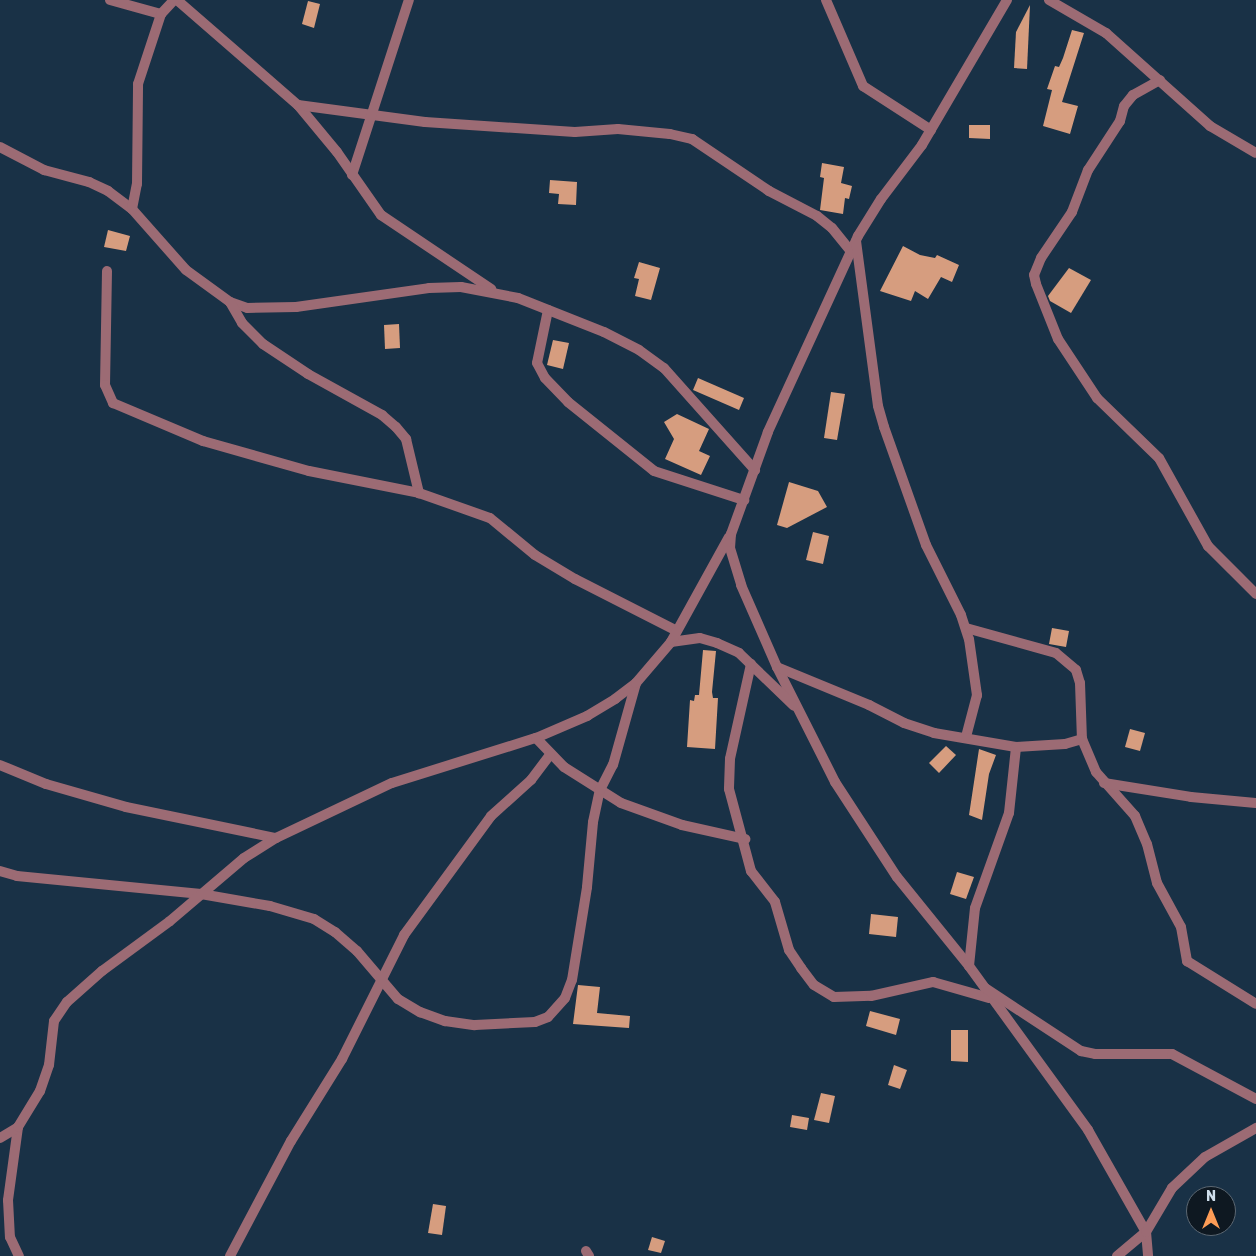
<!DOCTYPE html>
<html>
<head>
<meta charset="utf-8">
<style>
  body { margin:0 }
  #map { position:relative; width:1256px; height:1256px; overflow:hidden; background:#193146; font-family:Rubik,sans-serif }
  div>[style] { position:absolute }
  .building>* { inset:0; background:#d69d7f }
  .street>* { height:10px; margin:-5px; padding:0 5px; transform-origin:5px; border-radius:5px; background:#9c6b74 }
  span { translate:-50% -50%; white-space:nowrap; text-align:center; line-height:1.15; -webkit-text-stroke:5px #0e1821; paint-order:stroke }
  .north { position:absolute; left:1186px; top:1186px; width:50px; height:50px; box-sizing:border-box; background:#0e1821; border:1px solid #5b6772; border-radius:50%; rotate:0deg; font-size:14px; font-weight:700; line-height:20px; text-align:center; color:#cfdeeb }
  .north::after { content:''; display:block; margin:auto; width:18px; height:22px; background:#fd9c56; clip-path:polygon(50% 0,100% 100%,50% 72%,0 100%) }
</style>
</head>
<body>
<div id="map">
  <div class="building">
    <i style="clip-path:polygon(308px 1px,320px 4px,314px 28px,302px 24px)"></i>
    <i style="clip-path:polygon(1030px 5px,1027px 69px,1014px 68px,1016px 32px)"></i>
    <i style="clip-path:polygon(1072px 30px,1084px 33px,1062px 102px,1078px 106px,1070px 134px,1043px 126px,1052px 90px,1047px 89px,1055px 66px,1059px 67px,1063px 58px)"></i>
    <i style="clip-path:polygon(969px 125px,990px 125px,990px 139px,969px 138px)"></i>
    <i style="clip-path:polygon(822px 163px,844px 167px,841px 183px,852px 186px,849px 199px,845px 198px,843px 214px,820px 210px,824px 178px,820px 177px)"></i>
    <i style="clip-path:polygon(550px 180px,577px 182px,576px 205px,558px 204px,559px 194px,549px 193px)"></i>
    <i style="clip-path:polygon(108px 230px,130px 236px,126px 251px,104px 247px)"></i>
    <i style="clip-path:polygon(903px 246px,920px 255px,935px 258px,937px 255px,959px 265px,952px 282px,941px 277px,928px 299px,915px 291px,911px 301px,880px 291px)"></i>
    <i style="clip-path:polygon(639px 262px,660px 268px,651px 300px,635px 296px,639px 279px,634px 278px)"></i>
    <i style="clip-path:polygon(1069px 268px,1091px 280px,1071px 313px,1050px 301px,1048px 296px)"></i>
    <i style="clip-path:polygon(399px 324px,400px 348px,385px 349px,384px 325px)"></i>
    <i style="clip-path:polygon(553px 340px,569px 343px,563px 369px,547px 365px)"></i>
    <i style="clip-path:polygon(698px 378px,744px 398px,739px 410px,693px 390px)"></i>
    <i style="clip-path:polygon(831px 392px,845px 394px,837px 440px,824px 438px)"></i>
    <i style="clip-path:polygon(677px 414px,709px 429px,699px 451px,710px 456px,701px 475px,665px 459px,674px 439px,664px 422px)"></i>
    <i style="clip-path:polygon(789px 482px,818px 491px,827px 507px,787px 528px,777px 525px)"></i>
    <i style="clip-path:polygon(813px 532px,829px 536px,823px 564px,806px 560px)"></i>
    <i style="clip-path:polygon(1052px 628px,1069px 631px,1066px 647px,1049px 644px)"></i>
    <i style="clip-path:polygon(703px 650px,716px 651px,712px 692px,713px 698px,718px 698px,715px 749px,687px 747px,690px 700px,694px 701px,695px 695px,699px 695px)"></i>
    <i style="clip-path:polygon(1130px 729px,1145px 733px,1140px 751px,1125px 747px)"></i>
    <i style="clip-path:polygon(946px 746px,956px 755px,939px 773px,929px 763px)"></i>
    <i style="clip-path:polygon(979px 749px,996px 755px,989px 774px,982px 820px,969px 815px)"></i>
    <i style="clip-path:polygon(957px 872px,974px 877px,966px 899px,950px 894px)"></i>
    <i style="clip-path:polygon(871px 914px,898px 917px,896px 937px,869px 934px)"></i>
    <i style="clip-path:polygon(578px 985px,600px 987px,597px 1013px,630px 1016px,629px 1028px,573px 1024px)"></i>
    <i style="clip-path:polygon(870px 1011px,900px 1019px,896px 1035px,866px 1026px)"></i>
    <i style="clip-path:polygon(951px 1030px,968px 1030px,968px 1062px,951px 1061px)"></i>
    <i style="clip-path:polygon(894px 1065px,907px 1070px,900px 1089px,888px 1085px)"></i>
    <i style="clip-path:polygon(821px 1093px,835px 1096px,829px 1123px,814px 1120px)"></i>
    <i style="clip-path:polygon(792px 1115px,809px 1118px,807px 1130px,790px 1127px)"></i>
    <i style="clip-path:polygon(433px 1204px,446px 1206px,442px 1235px,428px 1233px)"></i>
    <i style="clip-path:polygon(652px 1237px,665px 1241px,661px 1253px,648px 1250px)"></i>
  </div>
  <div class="street">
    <i style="left:110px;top:0;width:53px;rotate:15.4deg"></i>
    <i style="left:177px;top:0;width:160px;rotate:41deg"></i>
    <i style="left:298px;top:105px;width:61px;rotate:50.3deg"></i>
    <i style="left:337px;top:152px;width:77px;rotate:55.1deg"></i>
    <i style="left:381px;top:215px;width:133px;rotate:33.9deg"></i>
    <i style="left:826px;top:0;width:94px;rotate:66.7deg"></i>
    <i style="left:863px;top:86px;width:81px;rotate:32.9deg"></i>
    <i style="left:1007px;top:0;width:168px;rotate:120.4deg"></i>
    <i style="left:922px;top:145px;width:68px;rotate:127.2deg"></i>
    <i style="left:881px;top:199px;width:44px;rotate:121.9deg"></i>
    <i style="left:858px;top:236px;width:216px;rotate:114.7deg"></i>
    <i style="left:768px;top:432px;width:109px;rotate:109.9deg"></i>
    <i style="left:731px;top:534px;width:14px;rotate:94deg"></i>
    <i style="left:730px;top:548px;width:39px;rotate:73deg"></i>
    <i style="left:741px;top:585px;width:90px;rotate:66.3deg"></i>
    <i style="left:777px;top:667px;width:129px;rotate:63.2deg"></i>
    <i style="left:835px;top:782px;width:113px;rotate:56.9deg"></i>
    <i style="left:897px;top:877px;width:114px;rotate:51deg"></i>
    <i style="left:969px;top:966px;width:203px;rotate:54deg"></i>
    <i style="left:1088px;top:1130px;width:117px;rotate:60.4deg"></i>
    <i style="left:1146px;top:1232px;width:24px;rotate:85deg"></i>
    <i style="left:1049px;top:0;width:66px;rotate:30.1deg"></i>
    <i style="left:1106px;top:33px;width:140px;rotate:41.8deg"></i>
    <i style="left:1210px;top:126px;width:53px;rotate:30.4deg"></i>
    <i style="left:1160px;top:80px;width:31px;rotate:151deg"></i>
    <i style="left:1133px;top:95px;width:14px;rotate:129deg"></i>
    <i style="left:1124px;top:106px;width:16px;rotate:105deg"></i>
    <i style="left:1120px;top:121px;width:59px;rotate:123.1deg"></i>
    <i style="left:1088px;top:170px;width:45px;rotate:110.9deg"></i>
    <i style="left:1072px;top:212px;width:55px;rotate:124deg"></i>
    <i style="left:1041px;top:258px;width:18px;rotate:112deg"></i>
    <i style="left:1034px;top:275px;width:9px;rotate:77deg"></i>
    <i style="left:1036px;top:284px;width:59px;rotate:68.2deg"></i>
    <i style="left:1058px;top:339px;width:71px;rotate:56.5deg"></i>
    <i style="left:1097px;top:398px;width:86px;rotate:44.1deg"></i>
    <i style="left:1159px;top:458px;width:101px;rotate:60.9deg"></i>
    <i style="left:1208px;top:546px;width:68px;rotate:45deg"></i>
    <i style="left:298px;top:105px;width:128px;rotate:7.6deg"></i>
    <i style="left:425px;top:122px;width:150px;rotate:3.8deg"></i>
    <i style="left:575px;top:132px;width:43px;rotate:-4deg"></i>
    <i style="left:618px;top:129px;width:52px;rotate:5.5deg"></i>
    <i style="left:670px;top:134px;width:23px;rotate:13deg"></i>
    <i style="left:692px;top:139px;width:93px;rotate:34deg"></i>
    <i style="left:769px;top:191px;width:54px;rotate:27.5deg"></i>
    <i style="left:817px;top:216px;width:19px;rotate:39deg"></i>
    <i style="left:832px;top:228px;width:32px;rotate:51deg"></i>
    <i style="left:0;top:147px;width:50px;rotate:27.6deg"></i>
    <i style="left:44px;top:170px;width:47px;rotate:14.9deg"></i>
    <i style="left:89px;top:182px;width:21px;rotate:25deg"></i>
    <i style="left:108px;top:191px;width:30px;rotate:37deg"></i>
    <i style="left:132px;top:209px;width:81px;rotate:48.5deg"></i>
    <i style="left:186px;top:270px;width:54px;rotate:36deg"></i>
    <i style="left:230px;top:302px;width:18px;rotate:19deg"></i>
    <i style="left:247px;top:308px;width:49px;rotate:-1.2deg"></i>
    <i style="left:296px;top:307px;width:134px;rotate:-8.1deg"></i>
    <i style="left:429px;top:288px;width:32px;rotate:-2deg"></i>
    <i style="left:461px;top:287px;width:58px;rotate:10.9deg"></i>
    <i style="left:518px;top:298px;width:92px;rotate:21.6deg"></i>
    <i style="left:604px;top:332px;width:39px;rotate:27deg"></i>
    <i style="left:639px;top:350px;width:31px;rotate:36deg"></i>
    <i style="left:664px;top:368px;width:137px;rotate:48.3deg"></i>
    <i style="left:352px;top:175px;width:184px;rotate:-72deg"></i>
    <i style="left:132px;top:209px;width:25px;rotate:-79deg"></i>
    <i style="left:137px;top:184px;width:100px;rotate:-89.4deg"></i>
    <i style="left:138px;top:84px;width:74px;rotate:-71.8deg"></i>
    <i style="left:161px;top:14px;width:19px;rotate:-47deg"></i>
    <i style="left:856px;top:241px;width:166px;rotate:82.4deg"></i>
    <i style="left:878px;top:406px;width:22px;rotate:74deg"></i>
    <i style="left:884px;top:427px;width:125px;rotate:70.4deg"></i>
    <i style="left:926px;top:545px;width:78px;rotate:63.4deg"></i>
    <i style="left:961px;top:615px;width:25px;rotate:72deg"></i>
    <i style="left:969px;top:639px;width:57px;rotate:81.9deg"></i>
    <i style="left:977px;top:695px;width:43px;rotate:104.7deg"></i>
    <i style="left:107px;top:271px;width:114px;rotate:91deg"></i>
    <i style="left:105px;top:385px;width:20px;rotate:66deg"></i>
    <i style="left:113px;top:403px;width:98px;rotate:22.9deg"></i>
    <i style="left:203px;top:441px;width:110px;rotate:15.8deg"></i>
    <i style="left:309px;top:471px;width:112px;rotate:11.3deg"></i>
    <i style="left:230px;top:302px;width:24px;rotate:60deg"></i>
    <i style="left:242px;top:323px;width:30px;rotate:45deg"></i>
    <i style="left:263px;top:344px;width:54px;rotate:33.7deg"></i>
    <i style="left:308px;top:374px;width:85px;rotate:29deg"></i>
    <i style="left:382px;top:415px;width:18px;rotate:41deg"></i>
    <i style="left:396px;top:427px;width:16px;rotate:50deg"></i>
    <i style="left:406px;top:439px;width:56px;rotate:76.5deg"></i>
    <i style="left:419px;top:493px;width:75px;rotate:19.4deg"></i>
    <i style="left:490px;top:518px;width:58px;rotate:39.4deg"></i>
    <i style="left:535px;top:555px;width:47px;rotate:31deg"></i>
    <i style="left:575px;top:579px;width:114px;rotate:27deg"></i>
    <i style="left:548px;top:310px;width:54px;rotate:101.7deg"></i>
    <i style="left:537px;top:363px;width:17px;rotate:62deg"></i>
    <i style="left:545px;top:378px;width:33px;rotate:46deg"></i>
    <i style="left:568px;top:402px;width:110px;rotate:38.7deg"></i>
    <i style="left:654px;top:471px;width:95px;rotate:17.9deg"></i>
    <i style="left:966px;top:628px;width:93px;rotate:15.5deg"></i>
    <i style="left:1056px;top:653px;width:26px;rotate:40deg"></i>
    <i style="left:1076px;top:670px;width:14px;rotate:73deg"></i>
    <i style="left:1080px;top:683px;width:56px;rotate:88deg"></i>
    <i style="left:1082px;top:739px;width:36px;rotate:67deg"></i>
    <i style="left:1096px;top:772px;width:59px;rotate:48.4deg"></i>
    <i style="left:1135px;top:816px;width:30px;rotate:67deg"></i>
    <i style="left:1147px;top:844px;width:40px;rotate:75.6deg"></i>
    <i style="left:1157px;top:883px;width:50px;rotate:61.4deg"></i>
    <i style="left:1181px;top:927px;width:35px;rotate:80deg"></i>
    <i style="left:1187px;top:961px;width:81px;rotate:31.9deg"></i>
    <i style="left:671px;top:642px;width:29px;rotate:-8deg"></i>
    <i style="left:700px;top:638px;width:18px;rotate:16deg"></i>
    <i style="left:717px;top:643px;width:24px;rotate:24deg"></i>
    <i style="left:739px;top:653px;width:76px;rotate:43.9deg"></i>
    <i style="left:751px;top:664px;width:97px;rotate:102.5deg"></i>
    <i style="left:730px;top:759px;width:30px;rotate:92deg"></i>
    <i style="left:729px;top:789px;width:85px;rotate:75deg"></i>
    <i style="left:751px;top:871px;width:39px;rotate:52deg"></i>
    <i style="left:775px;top:902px;width:50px;rotate:73.7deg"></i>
    <i style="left:789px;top:950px;width:22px;rotate:56deg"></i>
    <i style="left:801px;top:968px;width:21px;rotate:53deg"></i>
    <i style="left:814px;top:985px;width:23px;rotate:31deg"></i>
    <i style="left:834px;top:997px;width:37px;rotate:-2deg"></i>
    <i style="left:871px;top:996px;width:64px;rotate:-12.7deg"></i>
    <i style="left:933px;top:982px;width:58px;rotate:15.9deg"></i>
    <i style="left:777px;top:667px;width:100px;rotate:22.4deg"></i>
    <i style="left:869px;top:705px;width:39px;rotate:27deg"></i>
    <i style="left:904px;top:723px;width:32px;rotate:18deg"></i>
    <i style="left:934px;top:733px;width:83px;rotate:9.7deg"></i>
    <i style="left:1016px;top:747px;width:49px;rotate:-3.5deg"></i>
    <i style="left:1065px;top:744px;width:18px;rotate:-16deg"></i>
    <i style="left:536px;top:738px;width:40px;rotate:46deg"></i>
    <i style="left:564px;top:767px;width:67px;rotate:32.3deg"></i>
    <i style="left:621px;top:803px;width:65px;rotate:19.8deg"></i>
    <i style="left:682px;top:825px;width:65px;rotate:12.5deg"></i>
    <i style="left:0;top:765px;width:50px;rotate:22.4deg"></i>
    <i style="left:46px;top:784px;width:83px;rotate:16deg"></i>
    <i style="left:126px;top:807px;width:153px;rotate:11.7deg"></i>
    <i style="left:1104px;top:783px;width:88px;rotate:9.1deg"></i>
    <i style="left:1191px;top:797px;width:65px;rotate:5.3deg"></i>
    <i style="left:0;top:871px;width:18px;rotate:16deg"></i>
    <i style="left:17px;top:876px;width:185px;rotate:5.6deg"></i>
    <i style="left:201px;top:894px;width:70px;rotate:9.9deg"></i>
    <i style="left:270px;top:906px;width:46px;rotate:16.5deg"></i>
    <i style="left:314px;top:919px;width:25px;rotate:32deg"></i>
    <i style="left:335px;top:932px;width:29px;rotate:41deg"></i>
    <i style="left:357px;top:951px;width:63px;rotate:49.5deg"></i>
    <i style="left:398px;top:999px;width:26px;rotate:31deg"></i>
    <i style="left:420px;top:1012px;width:27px;rotate:20deg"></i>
    <i style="left:445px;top:1021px;width:30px;rotate:8deg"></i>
    <i style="left:475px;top:1025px;width:60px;rotate:-2.9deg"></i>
    <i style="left:535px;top:1022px;width:14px;rotate:-21deg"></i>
    <i style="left:548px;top:1017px;width:25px;rotate:-48deg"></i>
    <i style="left:565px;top:998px;width:19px;rotate:-69deg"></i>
    <i style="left:572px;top:980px;width:94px;rotate:-80.8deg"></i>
    <i style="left:587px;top:887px;width:65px;rotate:-84.7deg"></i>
    <i style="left:593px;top:822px;width:33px;rotate:-78deg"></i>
    <i style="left:600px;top:790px;width:28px;rotate:-63deg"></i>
    <i style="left:613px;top:765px;width:85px;rotate:-74.3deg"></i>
    <i style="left:969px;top:966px;width:58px;rotate:-84.1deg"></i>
    <i style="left:975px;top:908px;width:101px;rotate:-70.3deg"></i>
    <i style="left:1009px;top:813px;width:66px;rotate:-83.9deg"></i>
    <i style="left:985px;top:988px;width:115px;rotate:33.3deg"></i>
    <i style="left:1081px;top:1051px;width:14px;rotate:12deg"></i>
    <i style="left:1095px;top:1054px;width:77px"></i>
    <i style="left:1172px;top:1054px;width:95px;rotate:28.2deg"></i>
    <i style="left:18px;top:1127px;width:74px;rotate:97.8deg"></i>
    <i style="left:8px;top:1200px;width:37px;rotate:87deg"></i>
    <i style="left:10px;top:1237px;width:21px;rotate:65deg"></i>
    <i style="left:0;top:1138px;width:21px;rotate:-31deg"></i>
    <i style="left:18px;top:1127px;width:42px;rotate:-58.6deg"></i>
    <i style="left:40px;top:1091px;width:28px;rotate:-71deg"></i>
    <i style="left:49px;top:1065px;width:44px;rotate:-83.5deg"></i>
    <i style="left:54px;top:1021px;width:23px;rotate:-56deg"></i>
    <i style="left:67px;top:1002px;width:47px;rotate:-41.5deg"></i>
    <i style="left:102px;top:971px;width:84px;rotate:-36.3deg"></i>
    <i style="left:170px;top:921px;width:97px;rotate:-40.4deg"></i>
    <i style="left:244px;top:858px;width:38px;rotate:-32deg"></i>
    <i style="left:276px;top:838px;width:128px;rotate:-25.4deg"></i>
    <i style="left:392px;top:783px;width:151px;rotate:-17.4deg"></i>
    <i style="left:536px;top:738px;width:56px;rotate:-23.3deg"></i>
    <i style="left:587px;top:716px;width:33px;rotate:-31deg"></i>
    <i style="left:615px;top:699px;width:26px;rotate:-37deg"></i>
    <i style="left:636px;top:683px;width:54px;rotate:-49.5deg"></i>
    <i style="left:671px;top:642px;width:120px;rotate:-61.1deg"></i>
    <i style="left:586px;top:1251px;width:6px;rotate:59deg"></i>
    <i style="left:230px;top:1256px;width:130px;rotate:-62.1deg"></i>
    <i style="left:291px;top:1141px;width:97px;rotate:-58.1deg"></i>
    <i style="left:342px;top:1059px;width:139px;rotate:-63.4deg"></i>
    <i style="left:404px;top:935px;width:147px;rotate:-53.8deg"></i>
    <i style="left:491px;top:816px;width:54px;rotate:-42deg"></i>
    <i style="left:531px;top:780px;width:31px;rotate:-53deg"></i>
    <i style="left:1117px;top:1256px;width:38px;rotate:-40deg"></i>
    <i style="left:1146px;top:1232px;width:51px;rotate:-59.4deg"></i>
    <i style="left:1172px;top:1188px;width:45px;rotate:-43.2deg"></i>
    <i style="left:1205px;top:1157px;width:59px;rotate:-29.6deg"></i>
  </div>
  <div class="north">N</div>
</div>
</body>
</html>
